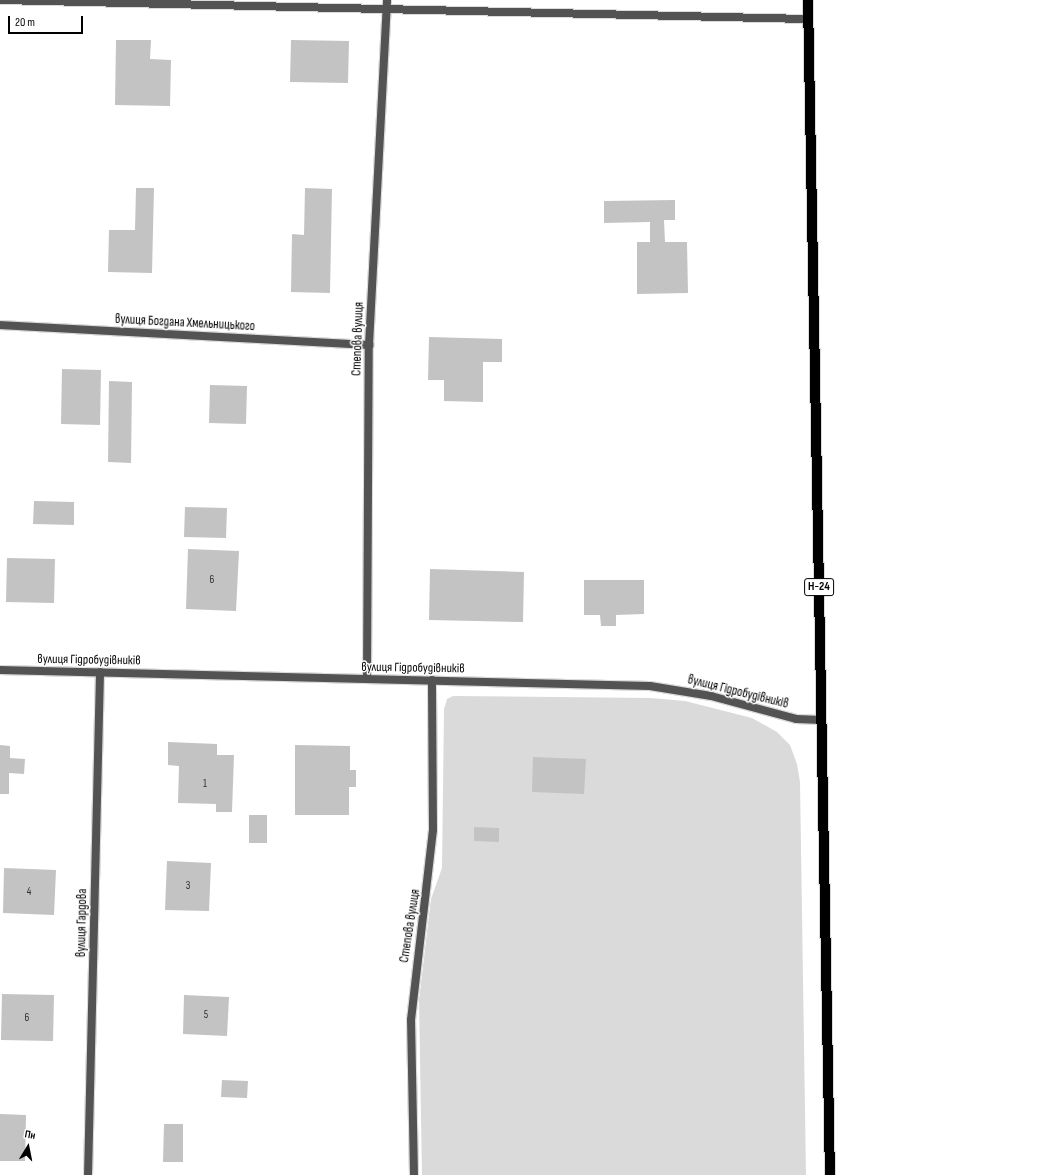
<!DOCTYPE html>
<html>
<head>
<meta charset="utf-8">
<style>
  body { margin:0 }
  #map { position:relative; width:1053px; height:1175px; overflow:hidden; background:#fff; font-family:"Sofia Sans Condensed",sans-serif }
  div>[style] { position:absolute }
  .green>* { inset:0; background:#dadada }
  .building>* { inset:0; background:#c3c3c3 }
  .roads { filter:drop-shadow(1px 0 #dbdbdb) drop-shadow(-1px 0 #dbdbdb) drop-shadow(0 1px #dbdbdb) drop-shadow(0 -1px #dbdbdb) }
  .lane>* { height:8px; margin:-4px; padding:0 4px; transform-origin:4px; border-radius:4px; background:#535353 }
  .street>* { height:8px; margin:-4px; padding:0 4px; transform-origin:4px; border-radius:4px; background:#535353 }
  .primary>* { height:10px; margin:-5px; padding:0 5px; transform-origin:5px; border-radius:5px; background:#000 }
  span { translate:-50% -50%; white-space:nowrap; text-align:center; line-height:1.15; -webkit-text-stroke:3px #fff; paint-order:stroke }
  .number-label { font-size:11px; color:#313131 }
  .number-label span { -webkit-text-stroke-width:0 }
  .shield-label span { padding:1px 3px; background:#fff; border:1px solid; border-radius:3px; -webkit-text-stroke-width:0 }
  .shield-label { font-size:12px; color:#000; font-weight:700 }
  .street-label { font-size:13px; color:#000 }
  .north { position:absolute; left:8px; top:1127px; width:40px; height:40px; -webkit-text-stroke:3px #fff; paint-order:stroke; rotate:10deg; font-size:11px; font-weight:700; line-height:16px; text-align:center; color:#000 }
  .north::after { content:''; display:block; margin:auto; width:14px; height:18px; background:#000; clip-path:polygon(50% 0,100% 100%,50% 72%,0 100%) }
  .scale { position:absolute; left:8px; top:16px; width:75px; height:18px; box-sizing:border-box; border:2px solid #000; border-top:0; padding-left:5px; font-size:12px; line-height:14px; white-space:nowrap; color:#000; -webkit-text-stroke:3px #fff; paint-order:stroke }
</style>
</head>
<body>
<div id="map">
  <div class="green">
    <i style="clip-path:polygon(453px 696px,651px 698px,685px 701px,752px 718px,777px 732px,790px 745px,797px 764px,800px 782px,806px 1175px,422px 1175px,419px 1000px,431px 899px,442px 868px,444px 709px,447px 699px)"></i>
  </div>
  <div class="building">
    <i style="clip-path:polygon(116px 40px,151px 40px,150px 59px,171px 60px,170px 106px,115px 105px)"></i>
    <i style="clip-path:polygon(291px 40px,349px 41px,348px 83px,290px 82px)"></i>
    <i style="clip-path:polygon(136px 188px,154px 188px,152px 273px,108px 272px,109px 230px,135px 230px)"></i>
    <i style="clip-path:polygon(305px 188px,332px 189px,330px 293px,291px 292px,292px 234px,304px 235px)"></i>
    <i style="clip-path:polygon(675px 200px,675px 220px,664px 220px,665px 242px,687px 242px,688px 293px,637px 294px,637px 242px,650px 242px,650px 222px,604px 223px,604px 201px)"></i>
    <i style="clip-path:polygon(429px 337px,502px 339px,502px 362px,483px 362px,483px 402px,444px 401px,444px 380px,428px 380px)"></i>
    <i style="clip-path:polygon(62px 369px,101px 370px,100px 425px,61px 424px)"></i>
    <i style="clip-path:polygon(109px 381px,132px 382px,131px 463px,108px 462px)"></i>
    <i style="clip-path:polygon(210px 385px,247px 386px,246px 424px,209px 423px)"></i>
    <i style="clip-path:polygon(34px 501px,74px 502px,74px 525px,33px 524px)"></i>
    <i style="clip-path:polygon(185px 507px,227px 508px,226px 538px,184px 537px)"></i>
    <i style="clip-path:polygon(188px 549px,239px 551px,236px 611px,186px 609px)"></i>
    <i style="clip-path:polygon(7px 558px,55px 559px,54px 603px,6px 602px)"></i>
    <i style="clip-path:polygon(430px 569px,524px 572px,523px 622px,429px 620px)"></i>
    <i style="clip-path:polygon(584px 580px,644px 580px,644px 614px,616px 615px,616px 626px,601px 626px,600px 615px,584px 615px)"></i>
    <i style="clip-path:polygon(168px 742px,217px 744px,217px 755px,234px 755px,232px 812px,216px 812px,216px 804px,178px 803px,179px 766px,168px 765px)"></i>
    <i style="clip-path:polygon(0 745px,10px 746px,10px 758px,25px 759px,24px 774px,9px 773px,9px 794px,0 794px)"></i>
    <i style="clip-path:polygon(295px 745px,350px 746px,350px 770px,356px 770px,356px 787px,349px 787px,349px 815px,295px 815px)"></i>
    <i style="clip-path:polygon(533px 757px,586px 759px,584px 794px,532px 792px)"></i>
    <i style="clip-path:polygon(249px 815px,267px 815px,267px 843px,249px 843px)"></i>
    <i style="clip-path:polygon(474px 827px,499px 828px,499px 842px,474px 841px)"></i>
    <i style="clip-path:polygon(167px 861px,211px 863px,209px 911px,165px 910px)"></i>
    <i style="clip-path:polygon(4px 868px,56px 870px,54px 915px,3px 913px)"></i>
    <i style="clip-path:polygon(2px 994px,54px 995px,53px 1041px,1px 1040px)"></i>
    <i style="clip-path:polygon(184px 995px,229px 997px,227px 1036px,183px 1034px)"></i>
    <i style="clip-path:polygon(222px 1080px,248px 1081px,247px 1098px,221px 1097px)"></i>
    <i style="clip-path:polygon(0 1114px,26px 1115px,25px 1161px,0 1161px)"></i>
    <i style="clip-path:polygon(164px 1124px,183px 1124px,183px 1162px,163px 1162px)"></i>
  </div>
  <div class="roads">
    <div class="lane">
      <i style="left:414px;top:1175px;width:155px;rotate:-91.1deg"></i>
      <i style="left:411px;top:1020px;width:191px;rotate:-83.4deg"></i>
      <i style="left:433px;top:830px;width:150px;rotate:-90.4deg"></i>
    </div>
    <div class="street">
      <i style="left:0;top:0;width:809px;rotate:1.35deg"></i>
      <i style="left:0;top:325px;width:370px;rotate:3.1deg"></i>
      <i style="left:0;top:670px;width:650px;rotate:1.41deg"></i>
      <i style="left:650px;top:686px;width:62px;rotate:9.3deg"></i>
      <i style="left:711px;top:696px;width:88px;rotate:15.1deg"></i>
      <i style="left:796px;top:719px;width:26px;rotate:2deg"></i>
      <i style="left:367px;top:679px;width:334px;rotate:-89.7deg"></i>
      <i style="left:369px;top:345px;width:345px;rotate:-87deg"></i>
      <i style="left:88px;top:1175px;width:503px;rotate:-88.63deg"></i>
    </div>
    <div class="primary">
      <i style="left:808px;top:0;width:1175px;rotate:88.93deg"></i>
    </div>
  </div>
  <div class="number-label">
    <span style="left:212px;top:580px">6</span>
    <span style="left:205px;top:784px">1</span>
    <span style="left:188px;top:886px">3</span>
    <span style="left:29px;top:892px">4</span>
    <span style="left:206px;top:1015px">5</span>
    <span style="left:27px;top:1018px">6</span>
  </div>
  <div class="shield-label">
    <span style="left:819px;top:587px">Н-24</span>
  </div>
  <div class="street-label">
    <span style="left:185px;top:323px;rotate:3deg">вулиця Богдана Хмельницького</span>
    <span style="left:358px;top:339px;rotate:-88deg">Степова вулиця</span>
    <span style="left:89px;top:660px;rotate:1deg">вулиця Гідробудівників</span>
    <span style="left:413px;top:668px;rotate:1deg">вулиця Гідробудівників</span>
    <span style="left:738px;top:692px;rotate:14deg">вулиця Гідробудівників</span>
    <span style="left:82px;top:923px;rotate:-89deg">вулиця Гардова</span>
    <span style="left:410px;top:926px;rotate:-81deg">Степова вулиця</span>
  </div>
  <div class="north">Пн</div>
  <div class="scale">20 m</div>
</div>
</body>
</html>
